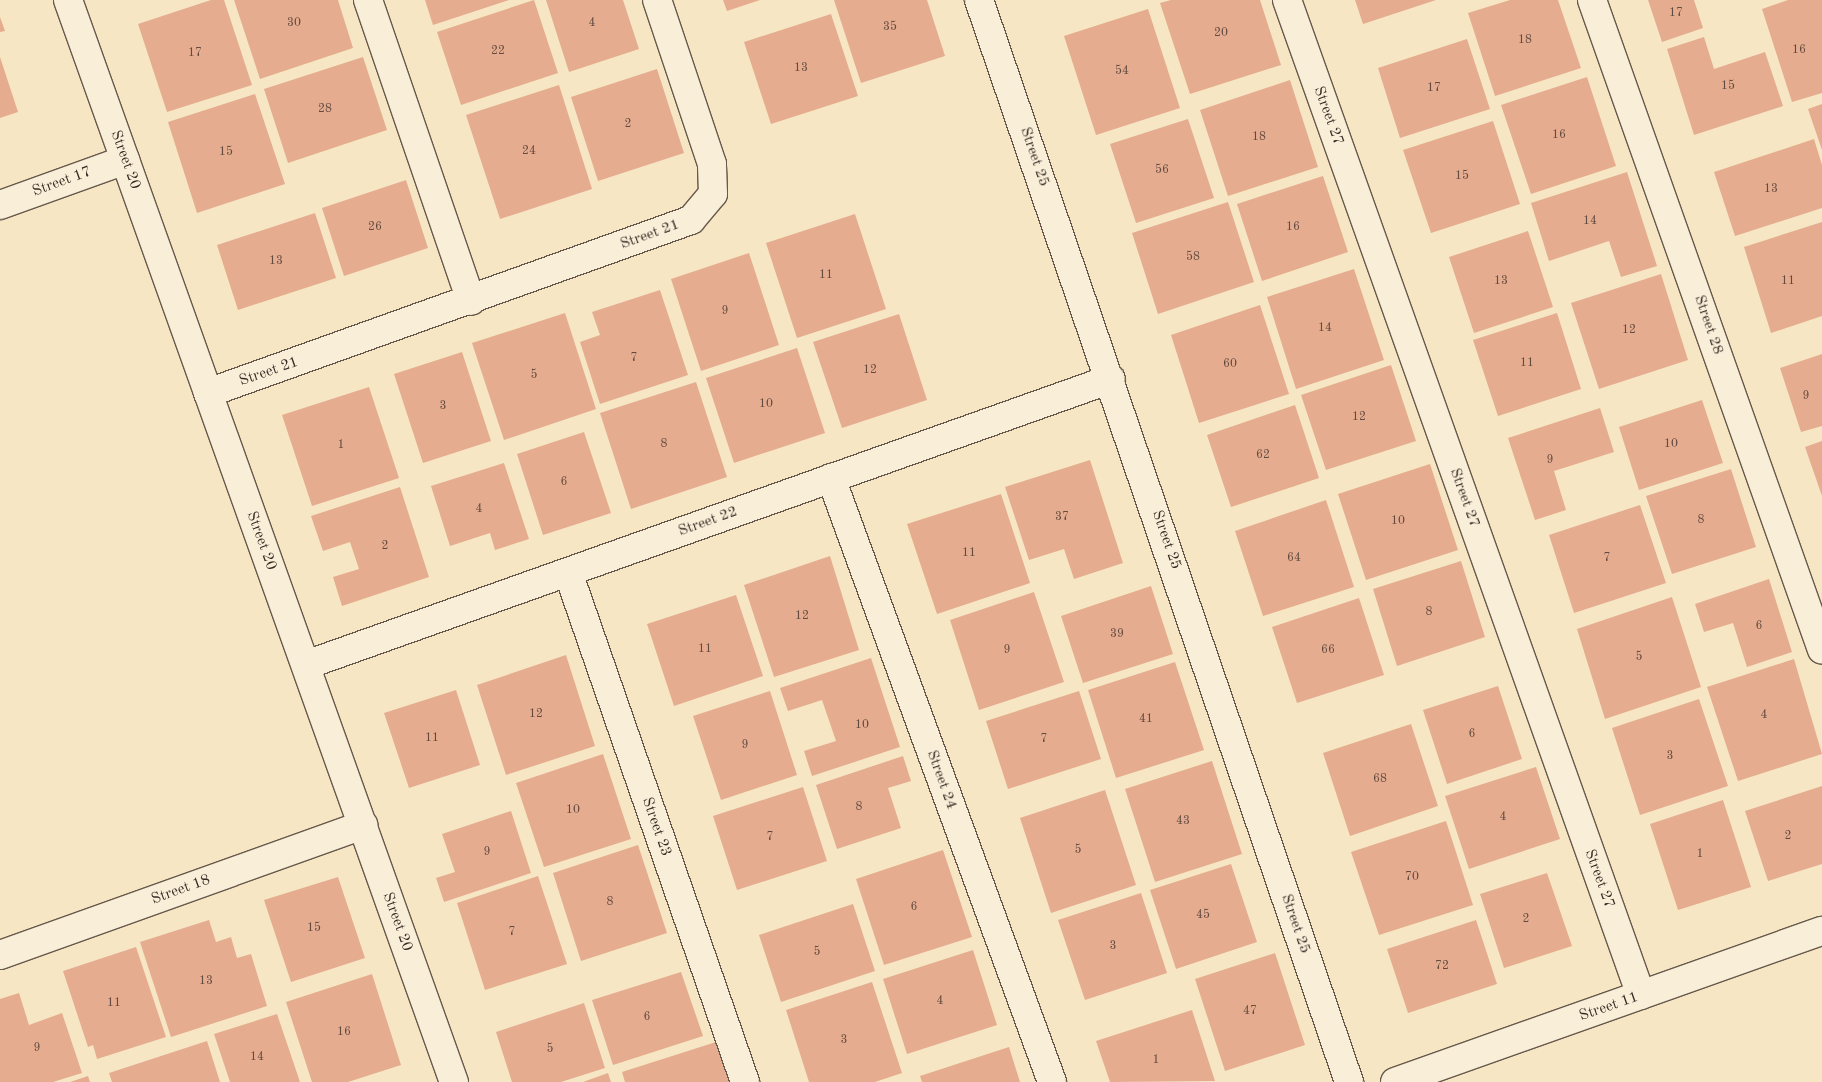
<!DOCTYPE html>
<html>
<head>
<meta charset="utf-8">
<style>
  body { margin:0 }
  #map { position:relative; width:1822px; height:1082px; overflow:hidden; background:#f6e6c4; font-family:"Old Standard TT",serif }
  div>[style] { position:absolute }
  .building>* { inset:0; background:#e5ac8f }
  .roads { filter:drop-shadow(1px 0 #67594b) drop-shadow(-1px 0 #67594b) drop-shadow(0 1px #67594b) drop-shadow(0 -1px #67594b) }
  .street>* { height:28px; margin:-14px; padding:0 14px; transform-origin:14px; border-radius:14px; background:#f9efd9 }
  .secondary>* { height:28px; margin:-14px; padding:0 14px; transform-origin:14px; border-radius:14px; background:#f9efd9 }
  span { translate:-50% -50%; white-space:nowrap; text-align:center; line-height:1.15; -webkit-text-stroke:4.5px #f9efd9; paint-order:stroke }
  .number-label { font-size:12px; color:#624a3e }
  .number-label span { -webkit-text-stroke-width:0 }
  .street-label { font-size:15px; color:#372a23 }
</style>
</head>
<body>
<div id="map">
  <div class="building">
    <i style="clip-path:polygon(211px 0,224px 0,252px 85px,167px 112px,138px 24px)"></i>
    <i style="clip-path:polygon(234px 0,338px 0,353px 48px,260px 79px)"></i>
    <i style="clip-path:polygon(425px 0,509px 0,433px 25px)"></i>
    <i style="clip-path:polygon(534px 0,558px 73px,461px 105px,437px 32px)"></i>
    <i style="clip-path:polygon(546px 0,623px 0,639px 49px,569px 72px)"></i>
    <i style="clip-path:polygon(723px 0,760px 0,727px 11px)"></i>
    <i style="clip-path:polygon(834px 0,927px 0,945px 56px,861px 83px)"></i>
    <i style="clip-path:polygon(1171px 0,1260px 0,1281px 65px,1190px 94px,1160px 3px)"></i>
    <i style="clip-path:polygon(1355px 0,1436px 0,1363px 24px)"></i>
    <i style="clip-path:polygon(1510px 0,1558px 0,1581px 68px,1495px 96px,1468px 13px)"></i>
    <i style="clip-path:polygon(1648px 0,1694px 0,1703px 28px,1662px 42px)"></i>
    <i style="clip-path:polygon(1788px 0,1822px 0,1822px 93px,1792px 102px,1762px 9px)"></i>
    <i style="clip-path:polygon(1148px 9px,1180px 108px,1096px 135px,1064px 36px)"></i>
    <i style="clip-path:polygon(831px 14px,858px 96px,771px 124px,744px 42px)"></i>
    <i style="clip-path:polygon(0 17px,5px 31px,0 32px)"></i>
    <i style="clip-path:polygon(1704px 37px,1714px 69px,1765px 52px,1783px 106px,1694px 135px,1667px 49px)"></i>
    <i style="clip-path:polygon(1467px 39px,1490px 109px,1400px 138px,1378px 68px)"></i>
    <i style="clip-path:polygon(0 57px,18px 112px,0 118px)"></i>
    <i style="clip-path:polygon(363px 57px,387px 130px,288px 163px,264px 89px)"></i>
    <i style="clip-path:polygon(657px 69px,684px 153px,598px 181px,571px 97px)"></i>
    <i style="clip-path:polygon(1587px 77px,1616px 166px,1531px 194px,1501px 105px)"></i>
    <i style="clip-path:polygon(1290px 80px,1318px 167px,1228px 196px,1200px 110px)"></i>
    <i style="clip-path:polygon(559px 85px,592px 189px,500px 219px,466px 115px)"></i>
    <i style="clip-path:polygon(255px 94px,285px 184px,197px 213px,168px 122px)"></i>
    <i style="clip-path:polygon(1822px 104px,1822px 150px,1808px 109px)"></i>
    <i style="clip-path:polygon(1188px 119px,1214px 198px,1136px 223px,1110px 144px)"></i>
    <i style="clip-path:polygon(1493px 121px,1520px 204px,1431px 233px,1403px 150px)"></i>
    <i style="clip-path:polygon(1814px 139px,1822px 165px,1822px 208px,1735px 236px,1714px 172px)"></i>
    <i style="clip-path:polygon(1627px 172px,1657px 266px,1621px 277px,1609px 241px,1549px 261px,1531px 203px)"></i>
    <i style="clip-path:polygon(1323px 176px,1348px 252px,1262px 281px,1237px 204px)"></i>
    <i style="clip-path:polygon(406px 180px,428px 248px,344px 276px,322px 208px)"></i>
    <i style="clip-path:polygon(1228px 202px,1254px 282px,1158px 314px,1132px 233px)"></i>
    <i style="clip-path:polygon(315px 213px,336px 278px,238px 310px,217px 245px)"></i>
    <i style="clip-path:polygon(855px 214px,886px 309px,797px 338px,766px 243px)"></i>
    <i style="clip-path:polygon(1822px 222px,1822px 316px,1771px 333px,1744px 247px)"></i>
    <i style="clip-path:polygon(1528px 231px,1553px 307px,1474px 333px,1449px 257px)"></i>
    <i style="clip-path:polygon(749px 253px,779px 345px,701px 371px,671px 279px)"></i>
    <i style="clip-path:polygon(1354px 269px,1384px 360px,1296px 389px,1267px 297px)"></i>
    <i style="clip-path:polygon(1661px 274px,1688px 360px,1599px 389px,1571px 303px)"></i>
    <i style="clip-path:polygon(660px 290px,688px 375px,600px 404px,580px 342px,600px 335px,592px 312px)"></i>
    <i style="clip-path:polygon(1260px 305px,1289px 394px,1199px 423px,1171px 335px)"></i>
    <i style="clip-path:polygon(565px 313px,596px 409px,504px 440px,472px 343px)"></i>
    <i style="clip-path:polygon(1557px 313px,1581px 389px,1498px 416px,1473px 340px)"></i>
    <i style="clip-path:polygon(899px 314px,927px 400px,842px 428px,813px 342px)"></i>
    <i style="clip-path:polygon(797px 348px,825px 433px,734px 463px,706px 378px)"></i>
    <i style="clip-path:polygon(462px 352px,491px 441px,423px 463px,394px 374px)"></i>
    <i style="clip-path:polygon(1822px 354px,1822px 426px,1801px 432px,1780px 368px)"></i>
    <i style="clip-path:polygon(1391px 365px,1416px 441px,1326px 470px,1301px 395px)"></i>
    <i style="clip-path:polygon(696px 382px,727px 477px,631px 509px,600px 413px)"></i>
    <i style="clip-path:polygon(369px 387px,399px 478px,312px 506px,282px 415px)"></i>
    <i style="clip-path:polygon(1702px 400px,1723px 463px,1639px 490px,1619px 427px)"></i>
    <i style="clip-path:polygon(1295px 405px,1319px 478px,1231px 507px,1207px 435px)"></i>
    <i style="clip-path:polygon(1600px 408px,1614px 452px,1554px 471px,1566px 510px,1535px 520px,1508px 438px)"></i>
    <i style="clip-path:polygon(584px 432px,611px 513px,543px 535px,517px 454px)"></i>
    <i style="clip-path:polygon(1822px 441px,1822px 496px,1805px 447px)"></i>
    <i style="clip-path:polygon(1090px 460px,1123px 563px,1074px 579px,1064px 549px,1029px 560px,1005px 487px)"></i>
    <i style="clip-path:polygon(504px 463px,529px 539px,495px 550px,490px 533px,450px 546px,431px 486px)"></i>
    <i style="clip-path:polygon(1430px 464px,1458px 550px,1366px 580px,1338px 494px)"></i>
    <i style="clip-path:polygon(1731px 469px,1756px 547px,1672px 574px,1646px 496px)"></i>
    <i style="clip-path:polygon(400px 487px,429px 577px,342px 606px,333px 577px,359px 569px,350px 542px,323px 551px,311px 516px)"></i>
    <i style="clip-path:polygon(1001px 494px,1030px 583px,937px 614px,907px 524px)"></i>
    <i style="clip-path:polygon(1326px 500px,1354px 587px,1263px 616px,1235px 531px)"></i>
    <i style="clip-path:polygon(1640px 505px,1666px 583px,1574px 613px,1549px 535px)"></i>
    <i style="clip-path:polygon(830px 556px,859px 650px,774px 677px,744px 585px)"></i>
    <i style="clip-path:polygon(1461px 561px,1485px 637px,1397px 666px,1373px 589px)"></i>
    <i style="clip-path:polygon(1769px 579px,1792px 652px,1747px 667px,1733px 623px,1704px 632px,1695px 604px)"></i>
    <i style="clip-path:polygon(1151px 586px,1173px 654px,1083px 683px,1061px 616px)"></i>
    <i style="clip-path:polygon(1034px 592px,1064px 682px,979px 710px,950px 620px)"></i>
    <i style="clip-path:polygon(736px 595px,763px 676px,674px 706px,647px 624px)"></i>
    <i style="clip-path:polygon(1672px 597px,1701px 687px,1605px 719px,1577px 629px)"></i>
    <i style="clip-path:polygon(1359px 598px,1384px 675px,1297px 703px,1272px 627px)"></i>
    <i style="clip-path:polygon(566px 655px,595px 746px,506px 775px,477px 685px)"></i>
    <i style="clip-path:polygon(871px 658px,900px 747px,812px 776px,804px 751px,836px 741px,822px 700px,788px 711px,780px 688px)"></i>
    <i style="clip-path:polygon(1794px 659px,1822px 754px,1738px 781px,1707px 687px)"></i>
    <i style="clip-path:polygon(1175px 662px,1204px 750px,1116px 778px,1088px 690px)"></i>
    <i style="clip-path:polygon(1498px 686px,1522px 759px,1447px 784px,1423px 710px)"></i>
    <i style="clip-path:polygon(456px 690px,480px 765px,409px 788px,384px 713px)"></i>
    <i style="clip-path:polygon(770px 691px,797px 775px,721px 800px,693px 716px)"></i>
    <i style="clip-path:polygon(1079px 691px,1101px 759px,1008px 789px,986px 721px)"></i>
    <i style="clip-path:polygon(1699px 699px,1728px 786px,1640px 815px,1612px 728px)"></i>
    <i style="clip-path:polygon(1411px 724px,1438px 806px,1350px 836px,1323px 753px)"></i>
    <i style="clip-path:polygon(603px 754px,631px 839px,544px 867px,516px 783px)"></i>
    <i style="clip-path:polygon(903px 756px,911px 781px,888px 788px,901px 828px,837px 849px,816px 785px)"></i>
    <i style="clip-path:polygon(1212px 761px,1242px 854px,1155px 882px,1125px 789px)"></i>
    <i style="clip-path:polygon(1536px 767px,1560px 839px,1469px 869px,1445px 796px)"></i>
    <i style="clip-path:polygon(1822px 786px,1822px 864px,1768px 881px,1745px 811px)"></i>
    <i style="clip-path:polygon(803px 787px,827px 861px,737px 890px,713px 816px)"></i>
    <i style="clip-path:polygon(1105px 790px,1136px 885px,1051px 913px,1020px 818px)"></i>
    <i style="clip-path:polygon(1723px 800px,1751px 887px,1678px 910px,1650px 824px)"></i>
    <i style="clip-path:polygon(511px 811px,531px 873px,444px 902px,436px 878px,455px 872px,442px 834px)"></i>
    <i style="clip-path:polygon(1446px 821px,1473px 905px,1379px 935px,1351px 852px)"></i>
    <i style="clip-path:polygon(638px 845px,667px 933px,581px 961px,553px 873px)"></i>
    <i style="clip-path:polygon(943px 850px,972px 937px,884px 965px,856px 879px)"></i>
    <i style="clip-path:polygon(1231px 864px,1257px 942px,1176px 969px,1150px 890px)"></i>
    <i style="clip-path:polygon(1547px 873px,1572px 946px,1504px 968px,1480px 894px)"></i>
    <i style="clip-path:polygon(538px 876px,567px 964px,485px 990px,457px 903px)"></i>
    <i style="clip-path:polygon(338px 877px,365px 958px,291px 982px,264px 900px)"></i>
    <i style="clip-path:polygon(1141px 893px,1167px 973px,1085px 1000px,1058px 920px)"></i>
    <i style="clip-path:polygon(853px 904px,875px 971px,781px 1002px,759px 935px)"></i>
    <i style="clip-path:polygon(209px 920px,216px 942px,231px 937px,237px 958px,251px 954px,267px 1006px,171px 1037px,140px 942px)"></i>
    <i style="clip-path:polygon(1476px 920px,1497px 984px,1408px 1013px,1387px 949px)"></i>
    <i style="clip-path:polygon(136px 947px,166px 1037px,97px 1059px,93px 1045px,88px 1047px,63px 971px)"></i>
    <i style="clip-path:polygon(973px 950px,997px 1025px,907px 1054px,883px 979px)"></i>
    <i style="clip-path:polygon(1275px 953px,1305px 1045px,1225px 1071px,1195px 979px)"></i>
    <i style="clip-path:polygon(681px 972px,703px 1036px,613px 1065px,592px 1000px)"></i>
    <i style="clip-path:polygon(372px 974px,401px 1065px,348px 1082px,312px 1082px,286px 1002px)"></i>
    <i style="clip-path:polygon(872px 982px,902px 1073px,875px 1082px,809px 1082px,786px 1010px)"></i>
    <i style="clip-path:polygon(19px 993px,29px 1025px,62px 1013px,82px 1073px,53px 1082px,0 1082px,0 999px)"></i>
    <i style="clip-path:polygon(584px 1003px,605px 1068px,561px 1082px,512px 1082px,496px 1032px)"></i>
    <i style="clip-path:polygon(1192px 1010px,1215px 1081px,1110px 1082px,1096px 1041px)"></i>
    <i style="clip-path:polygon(277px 1014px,300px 1082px,230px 1082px,214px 1034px)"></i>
    <i style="clip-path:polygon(207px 1041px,220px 1082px,112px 1082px,109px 1073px)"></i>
    <i style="clip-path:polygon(716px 1042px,729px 1082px,625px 1082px,622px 1072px)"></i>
    <i style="clip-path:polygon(1009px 1047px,1020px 1082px,922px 1082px,920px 1076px)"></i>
    <i style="clip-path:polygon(608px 1073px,611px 1082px,583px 1082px)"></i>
    <i style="clip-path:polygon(88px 1076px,90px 1082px,70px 1082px)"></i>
  </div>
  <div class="roads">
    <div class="street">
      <i style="left:68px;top:0;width:1149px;rotate:70.37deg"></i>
      <i style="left:368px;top:0;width:318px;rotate:71.1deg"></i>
      <i style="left:1287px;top:0;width:1056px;rotate:70.42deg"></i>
      <i style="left:1592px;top:0;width:689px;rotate:70.51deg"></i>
      <i style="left:0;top:205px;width:133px;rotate:-19.8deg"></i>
      <i style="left:208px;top:393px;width:513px;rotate:-19.71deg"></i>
      <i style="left:691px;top:220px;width:34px;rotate:-50deg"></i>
      <i style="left:713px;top:194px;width:30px;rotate:-92deg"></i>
      <i style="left:712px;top:164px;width:173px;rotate:-108.5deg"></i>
      <i style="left:831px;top:478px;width:643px;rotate:69.9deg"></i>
      <i style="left:568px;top:572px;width:540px;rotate:70.86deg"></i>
      <i style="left:306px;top:665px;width:854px;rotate:-19.56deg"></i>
      <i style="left:0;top:955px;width:386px;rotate:-19.7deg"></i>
    </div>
    <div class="secondary">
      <i style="left:979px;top:0;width:1144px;rotate:71.12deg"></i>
      <i style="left:1395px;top:1082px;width:453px;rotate:-19.5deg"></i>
    </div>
  </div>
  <div class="number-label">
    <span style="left:1676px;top:14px">17</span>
    <span style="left:294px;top:24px">30</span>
    <span style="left:592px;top:24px">4</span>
    <span style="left:890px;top:28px">35</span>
    <span style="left:1221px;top:34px">20</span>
    <span style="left:1525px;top:41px">18</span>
    <span style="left:1799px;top:51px">16</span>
    <span style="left:498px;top:52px">22</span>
    <span style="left:195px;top:54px">17</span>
    <span style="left:801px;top:69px">13</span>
    <span style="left:1122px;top:72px">54</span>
    <span style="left:1728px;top:87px">15</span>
    <span style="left:1434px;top:89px">17</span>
    <span style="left:325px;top:110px">28</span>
    <span style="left:628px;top:125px">2</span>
    <span style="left:1559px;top:136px">16</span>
    <span style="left:1259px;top:138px">18</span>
    <span style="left:529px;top:152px">24</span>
    <span style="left:226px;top:153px">15</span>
    <span style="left:1162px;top:171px">56</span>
    <span style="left:1462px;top:177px">15</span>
    <span style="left:1771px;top:190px">13</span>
    <span style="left:1590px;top:222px">14</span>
    <span style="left:375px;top:228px">26</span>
    <span style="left:1293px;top:228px">16</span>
    <span style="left:1193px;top:258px">58</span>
    <span style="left:276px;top:262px">13</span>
    <span style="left:826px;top:276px">11</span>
    <span style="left:1501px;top:282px">13</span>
    <span style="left:1788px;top:282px">11</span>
    <span style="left:725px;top:312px">9</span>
    <span style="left:1325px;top:329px">14</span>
    <span style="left:1629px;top:331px">12</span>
    <span style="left:634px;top:359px">7</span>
    <span style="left:1527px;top:364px">11</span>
    <span style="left:1230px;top:365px">60</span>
    <span style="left:870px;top:371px">12</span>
    <span style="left:534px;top:376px">5</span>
    <span style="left:1806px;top:397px">9</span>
    <span style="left:766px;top:405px">10</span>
    <span style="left:443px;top:407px">3</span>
    <span style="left:1359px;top:418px">12</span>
    <span style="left:664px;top:445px">8</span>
    <span style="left:1671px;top:445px">10</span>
    <span style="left:341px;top:446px">1</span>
    <span style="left:1263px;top:456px">62</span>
    <span style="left:1550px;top:461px">9</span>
    <span style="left:564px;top:483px">6</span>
    <span style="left:479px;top:510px">4</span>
    <span style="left:1062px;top:518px">37</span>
    <span style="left:1701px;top:521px">8</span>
    <span style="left:1398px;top:522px">10</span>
    <span style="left:385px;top:547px">2</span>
    <span style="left:969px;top:554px">11</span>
    <span style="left:1294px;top:559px">64</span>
    <span style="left:1607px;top:559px">7</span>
    <span style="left:1429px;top:613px">8</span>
    <span style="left:802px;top:617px">12</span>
    <span style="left:1759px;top:627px">6</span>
    <span style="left:1117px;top:635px">39</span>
    <span style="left:705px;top:650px">11</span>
    <span style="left:1007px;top:651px">9</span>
    <span style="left:1328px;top:651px">66</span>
    <span style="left:1639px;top:658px">5</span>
    <span style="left:536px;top:715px">12</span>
    <span style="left:1764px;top:716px">4</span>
    <span style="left:1146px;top:720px">41</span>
    <span style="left:862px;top:726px">10</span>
    <span style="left:1472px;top:735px">6</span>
    <span style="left:432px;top:739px">11</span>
    <span style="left:1044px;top:740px">7</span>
    <span style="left:745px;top:746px">9</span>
    <span style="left:1670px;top:757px">3</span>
    <span style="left:1380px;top:780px">68</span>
    <span style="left:859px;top:808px">8</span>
    <span style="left:573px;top:811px">10</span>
    <span style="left:1503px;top:818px">4</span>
    <span style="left:1183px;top:822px">43</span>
    <span style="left:1788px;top:837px">2</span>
    <span style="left:770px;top:838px">7</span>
    <span style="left:1078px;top:851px">5</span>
    <span style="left:487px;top:853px">9</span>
    <span style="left:1700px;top:855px">1</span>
    <span style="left:1412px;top:878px">70</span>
    <span style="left:610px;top:903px">8</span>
    <span style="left:914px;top:908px">6</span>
    <span style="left:1203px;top:916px">45</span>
    <span style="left:1526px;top:920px">2</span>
    <span style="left:314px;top:929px">15</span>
    <span style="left:512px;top:933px">7</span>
    <span style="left:1113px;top:947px">3</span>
    <span style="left:817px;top:953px">5</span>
    <span style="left:1442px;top:967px">72</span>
    <span style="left:206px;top:982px">13</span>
    <span style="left:940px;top:1002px">4</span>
    <span style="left:114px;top:1004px">11</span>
    <span style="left:1250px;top:1012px">47</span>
    <span style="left:647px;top:1018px">6</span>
    <span style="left:344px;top:1033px">16</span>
    <span style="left:844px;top:1041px">3</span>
    <span style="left:37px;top:1049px">9</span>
    <span style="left:550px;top:1050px">5</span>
    <span style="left:257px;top:1058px">14</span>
    <span style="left:1156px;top:1061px">1</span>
  </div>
  <div class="street-label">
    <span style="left:1328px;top:116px;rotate:70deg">Street 27</span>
    <span style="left:1034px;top:157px;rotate:71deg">Street 25</span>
    <span style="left:125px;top:160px;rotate:70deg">Street 20</span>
    <span style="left:62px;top:182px;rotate:-20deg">Street 17</span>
    <span style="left:650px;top:235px;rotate:-20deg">Street 21</span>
    <span style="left:1708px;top:325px;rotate:71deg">Street 28</span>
    <span style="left:269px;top:372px;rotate:-19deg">Street 21</span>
    <span style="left:1464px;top:498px;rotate:70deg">Street 27</span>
    <span style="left:708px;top:522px;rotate:-20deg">Street 22</span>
    <span style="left:1166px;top:540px;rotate:71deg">Street 25</span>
    <span style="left:261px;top:541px;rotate:70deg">Street 20</span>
    <span style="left:941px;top:780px;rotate:70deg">Street 24</span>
    <span style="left:656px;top:827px;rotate:71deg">Street 23</span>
    <span style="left:1599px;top:879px;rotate:70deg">Street 27</span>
    <span style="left:181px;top:890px;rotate:-20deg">Street 18</span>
    <span style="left:397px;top:922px;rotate:70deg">Street 20</span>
    <span style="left:1295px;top:924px;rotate:71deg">Street 25</span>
    <span style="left:1609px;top:1007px;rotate:-19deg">Street 11</span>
  </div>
</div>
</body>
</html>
